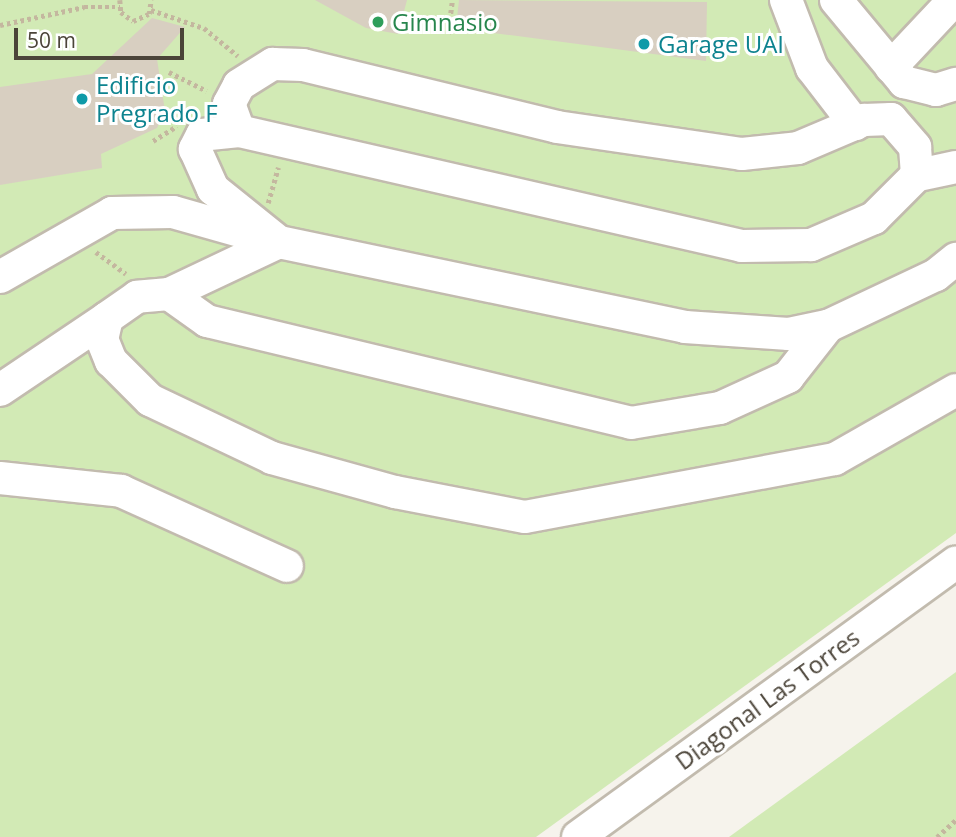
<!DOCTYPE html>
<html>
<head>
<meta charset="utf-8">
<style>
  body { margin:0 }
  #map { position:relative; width:956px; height:837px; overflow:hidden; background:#f6f3ec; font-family:"Open Sans",sans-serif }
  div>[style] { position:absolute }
  .green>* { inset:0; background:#d2eab5 }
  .building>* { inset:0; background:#d8cfc1 }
  .path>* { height:4.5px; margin-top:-2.25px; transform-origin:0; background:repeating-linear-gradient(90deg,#c4b79f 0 3.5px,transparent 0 7px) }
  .roads { filter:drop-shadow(2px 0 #c2bbae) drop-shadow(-2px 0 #c2bbae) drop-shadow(0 2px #c2bbae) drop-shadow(0 -2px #c2bbae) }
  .minor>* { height:32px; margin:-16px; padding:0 16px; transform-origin:16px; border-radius:16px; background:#fff }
  .dots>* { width:19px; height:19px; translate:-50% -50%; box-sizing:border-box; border:4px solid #fff; border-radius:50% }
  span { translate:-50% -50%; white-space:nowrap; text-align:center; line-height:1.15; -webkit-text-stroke:6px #fff; paint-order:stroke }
  .leisure-label { font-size:24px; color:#27864d }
  .left { translate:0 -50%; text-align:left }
  .culture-label { font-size:24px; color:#0d838f }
  .street-label { font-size:24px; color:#4b4439 }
  .scale { position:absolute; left:14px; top:28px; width:170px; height:32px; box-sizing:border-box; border:4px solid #4b4439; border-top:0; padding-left:9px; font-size:21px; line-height:24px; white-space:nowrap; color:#4b4439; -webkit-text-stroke:5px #fff; paint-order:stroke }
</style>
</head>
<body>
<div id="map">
  <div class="green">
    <i style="clip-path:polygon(0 0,956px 0,956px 533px,536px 837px,0 837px)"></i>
    <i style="clip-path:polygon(956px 672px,956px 837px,729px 837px)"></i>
  </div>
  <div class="building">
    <i style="clip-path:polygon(315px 0,407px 0,398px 34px,366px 28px)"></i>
    <i style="clip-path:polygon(459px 0,707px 2px,706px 61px,456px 28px)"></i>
    <i style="clip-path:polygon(152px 18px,185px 27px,157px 59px,165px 111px,157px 128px,101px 154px,102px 168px,0 185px,0 87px,92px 74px)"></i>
  </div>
  <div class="path">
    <i style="left:120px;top:0;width:12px;rotate:85deg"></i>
    <i style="left:121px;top:12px;width:15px;rotate:37deg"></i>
    <i style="left:133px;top:21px;width:17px;rotate:-24deg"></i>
    <i style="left:149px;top:14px;width:14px;rotate:-82deg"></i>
    <i style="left:151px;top:10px;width:56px;rotate:18.8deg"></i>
    <i style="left:204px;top:28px;width:44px;rotate:39.5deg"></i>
    <i style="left:0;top:25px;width:86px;rotate:-12.1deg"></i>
    <i style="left:84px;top:7px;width:36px"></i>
    <i style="left:448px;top:34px;width:34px;rotate:-83deg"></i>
    <i style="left:169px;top:72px;width:42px;rotate:26.6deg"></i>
    <i style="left:153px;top:141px;width:28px;rotate:-32deg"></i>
    <i style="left:268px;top:203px;width:37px;rotate:-74deg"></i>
    <i style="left:96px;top:252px;width:37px;rotate:36deg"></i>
    <i style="left:937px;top:837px;width:25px;rotate:-42deg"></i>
  </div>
  <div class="roads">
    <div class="minor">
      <i style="left:786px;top:0;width:73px;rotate:69.1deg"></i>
      <i style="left:812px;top:68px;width:71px;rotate:52.5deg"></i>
      <i style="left:836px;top:0;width:107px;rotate:50.3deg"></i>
      <i style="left:904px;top:82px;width:33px;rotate:14deg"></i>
      <i style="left:936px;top:90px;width:21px;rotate:-17deg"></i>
      <i style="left:891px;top:67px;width:92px;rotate:-46.8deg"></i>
      <i style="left:239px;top:131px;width:29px;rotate:-110deg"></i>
      <i style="left:229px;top:104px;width:21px;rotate:-62deg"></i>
      <i style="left:239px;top:85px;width:40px;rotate:-32deg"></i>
      <i style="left:273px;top:64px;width:30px;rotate:2deg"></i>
      <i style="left:303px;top:65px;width:261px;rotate:13.7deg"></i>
      <i style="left:557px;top:127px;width:187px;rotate:8.3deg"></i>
      <i style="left:742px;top:154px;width:56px;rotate:-6.1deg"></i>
      <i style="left:798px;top:148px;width:72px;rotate:-23deg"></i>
      <i style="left:864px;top:120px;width:27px;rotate:-2deg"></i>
      <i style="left:891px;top:119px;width:37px;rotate:49deg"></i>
      <i style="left:915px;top:147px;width:28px;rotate:86deg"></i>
      <i style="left:956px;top:167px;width:40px;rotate:168deg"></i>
      <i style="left:917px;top:175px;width:61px;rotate:135deg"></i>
      <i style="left:874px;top:218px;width:69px;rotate:156.8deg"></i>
      <i style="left:811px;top:245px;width:69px;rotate:179.2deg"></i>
      <i style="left:742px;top:246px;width:516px;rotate:-167.12deg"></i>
      <i style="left:239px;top:131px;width:37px;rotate:174deg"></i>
      <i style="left:202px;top:135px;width:16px;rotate:117deg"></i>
      <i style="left:195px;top:149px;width:44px;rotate:65.8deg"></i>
      <i style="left:213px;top:189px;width:85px;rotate:38.8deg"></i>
      <i style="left:279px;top:242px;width:415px;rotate:11.8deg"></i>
      <i style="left:685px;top:327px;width:104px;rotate:3.9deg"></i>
      <i style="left:789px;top:334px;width:40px;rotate:-12deg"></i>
      <i style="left:828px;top:326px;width:119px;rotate:-25.3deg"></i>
      <i style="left:936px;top:275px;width:26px;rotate:-39deg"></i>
      <i style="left:279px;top:242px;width:122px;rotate:154.7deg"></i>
      <i style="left:169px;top:294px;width:32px;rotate:175deg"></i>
      <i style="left:137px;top:297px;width:37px;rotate:145deg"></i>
      <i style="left:107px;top:318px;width:22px;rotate:103deg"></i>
      <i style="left:102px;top:339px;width:24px;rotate:68deg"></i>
      <i style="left:111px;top:361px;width:55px;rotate:45deg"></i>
      <i style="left:150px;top:400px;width:135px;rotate:25.4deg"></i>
      <i style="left:272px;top:458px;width:128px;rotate:15.5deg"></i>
      <i style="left:395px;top:492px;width:132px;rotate:10.9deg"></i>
      <i style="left:525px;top:517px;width:315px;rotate:-10.6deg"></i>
      <i style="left:835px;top:459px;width:139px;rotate:-29.7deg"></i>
      <i style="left:0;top:277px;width:129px;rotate:-29.7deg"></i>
      <i style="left:112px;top:213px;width:61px;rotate:-0.9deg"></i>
      <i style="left:173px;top:212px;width:91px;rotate:15.9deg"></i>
      <i style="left:169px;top:294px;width:47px;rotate:35.4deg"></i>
      <i style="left:207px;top:321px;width:436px;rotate:13.5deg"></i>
      <i style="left:631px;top:423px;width:90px;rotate:-9.6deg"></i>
      <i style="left:720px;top:408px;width:75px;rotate:-24.5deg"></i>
      <i style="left:788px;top:377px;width:65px;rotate:-51.9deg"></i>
      <i style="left:0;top:390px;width:129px;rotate:-33.9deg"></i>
      <i style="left:0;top:478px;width:122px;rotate:6.1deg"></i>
      <i style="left:121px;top:491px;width:182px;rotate:24.3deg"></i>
      <i style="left:578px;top:837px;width:467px;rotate:-36deg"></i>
    </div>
  </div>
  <div class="dots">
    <i style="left:378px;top:22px;background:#2e9e5b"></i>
    <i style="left:644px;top:44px;background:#0f9aa8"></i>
    <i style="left:82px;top:99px;background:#0f9aa8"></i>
  </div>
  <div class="leisure-label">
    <span class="left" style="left:392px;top:22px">Gimnasio</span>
  </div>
  <div class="culture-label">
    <span class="left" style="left:658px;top:44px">Garage UAI</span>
    <span class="left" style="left:96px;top:99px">Edificio<br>Pregrado F</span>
  </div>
  <div class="street-label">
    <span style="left:767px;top:699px;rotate:-36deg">Diagonal Las Torres</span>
  </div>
  <div class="scale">50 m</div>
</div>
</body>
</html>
